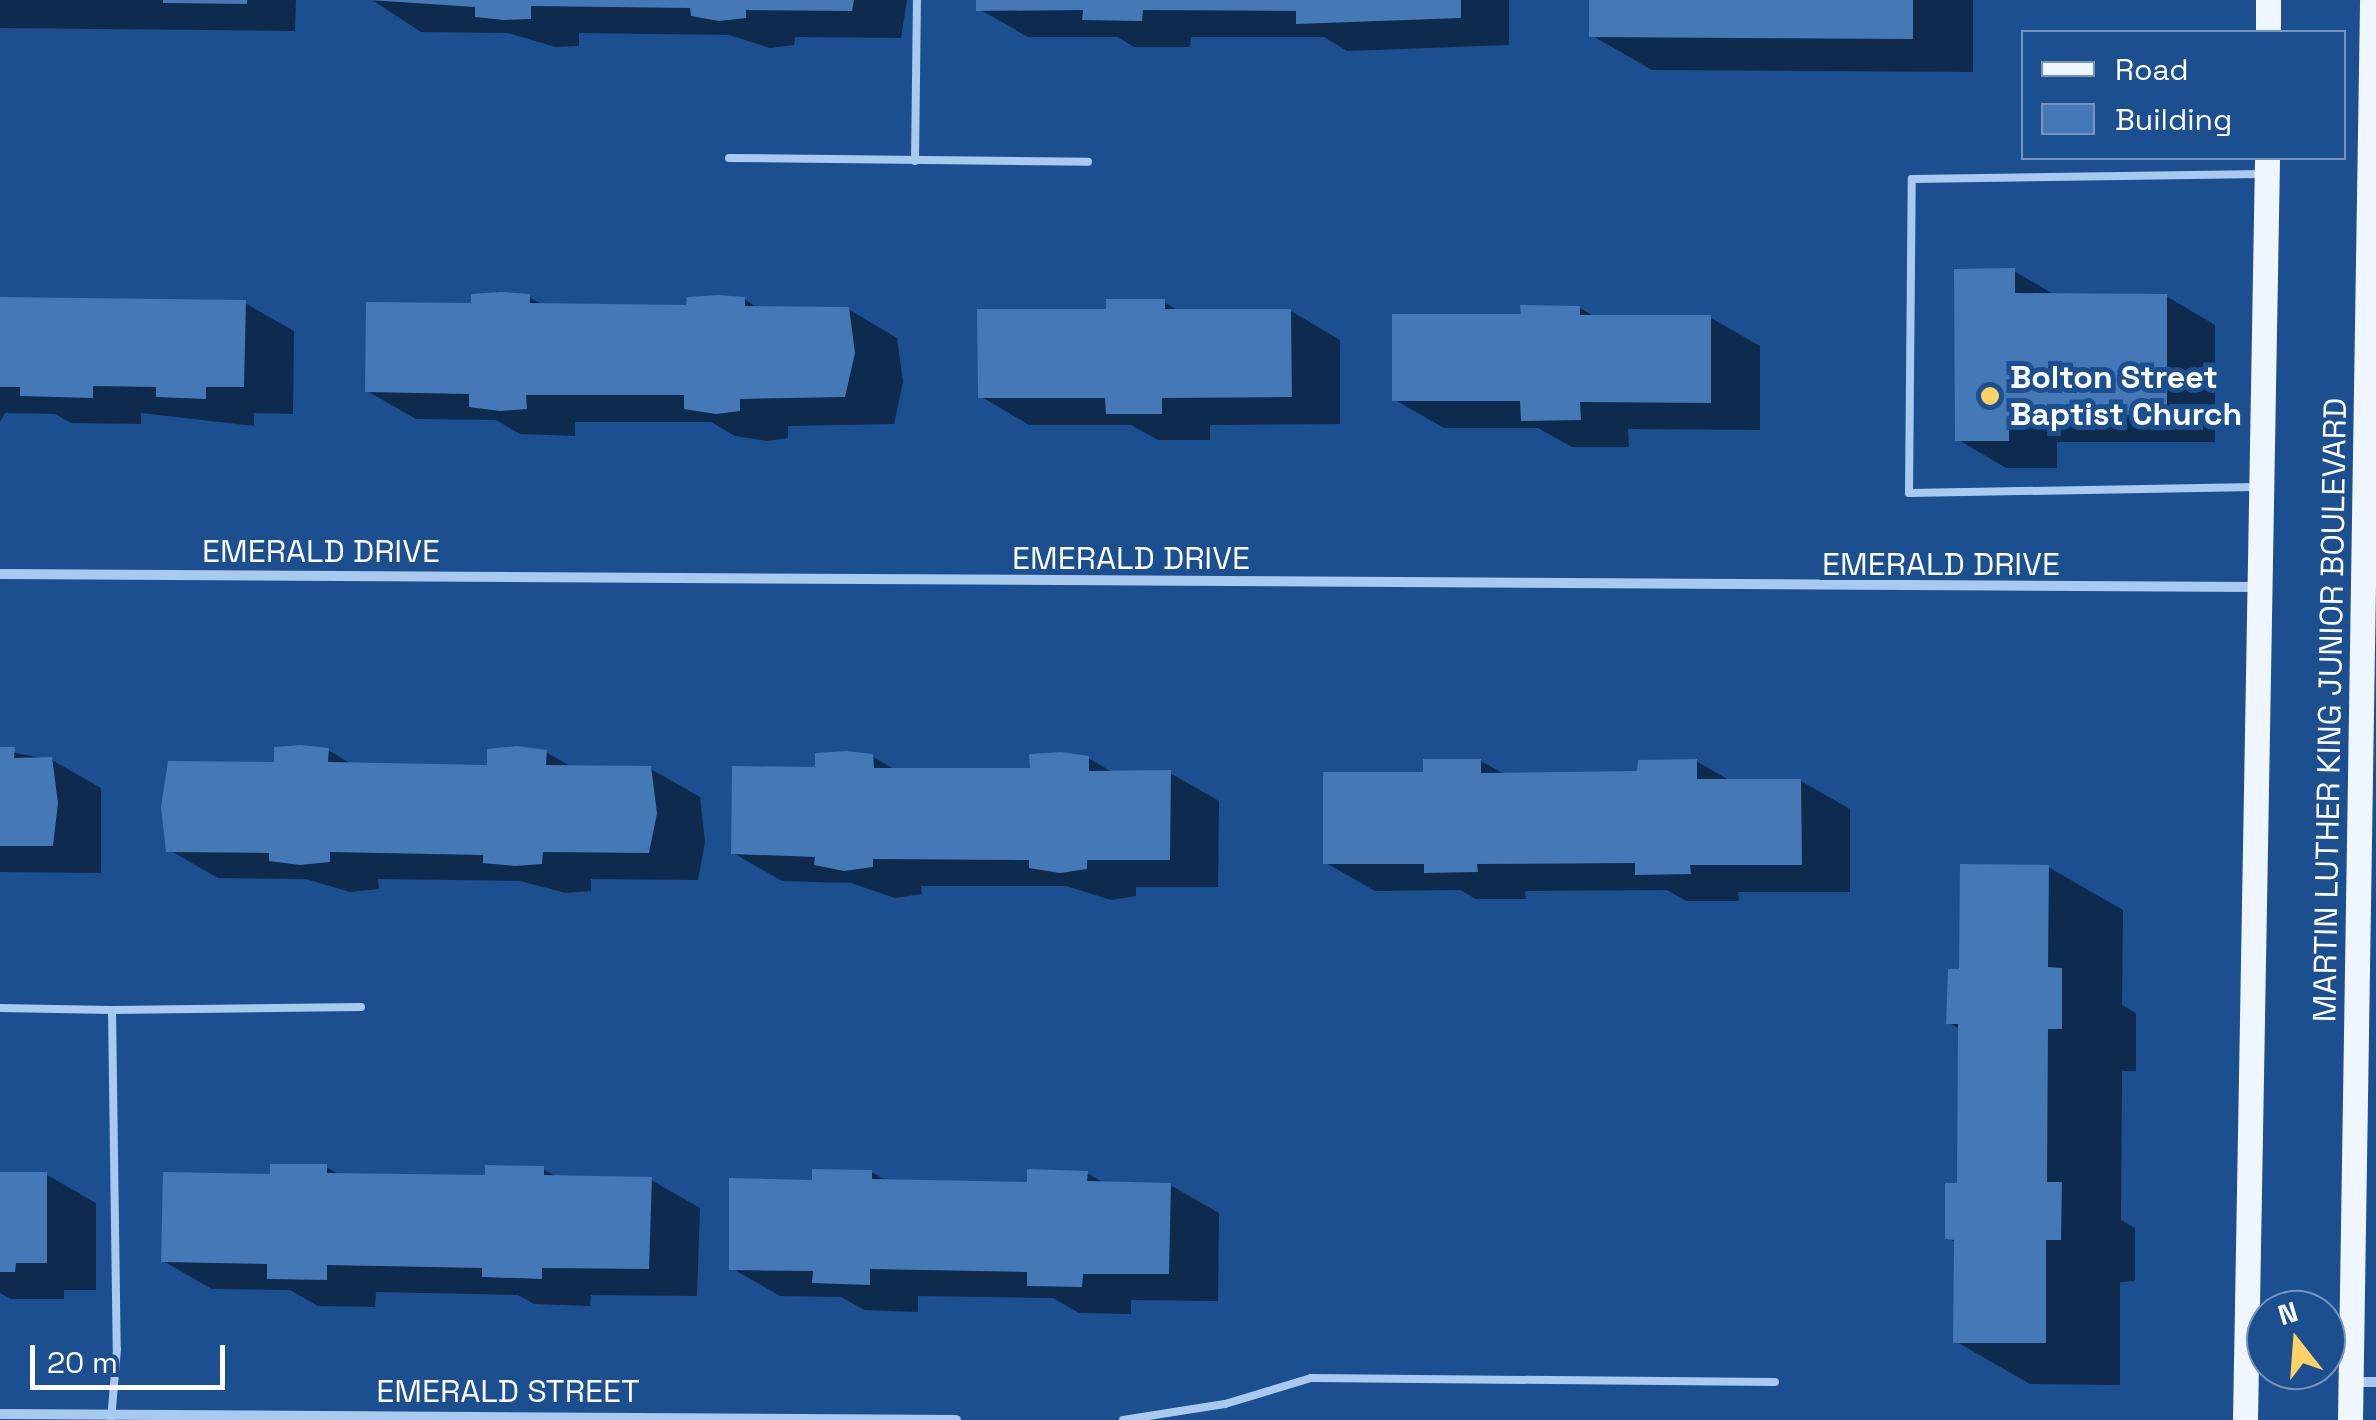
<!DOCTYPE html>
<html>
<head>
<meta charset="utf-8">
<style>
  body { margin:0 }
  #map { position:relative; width:2376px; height:1420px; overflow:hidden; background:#1b4f8f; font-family:"Space Grotesk",sans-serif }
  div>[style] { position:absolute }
  .shadow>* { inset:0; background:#0007 }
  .building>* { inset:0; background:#4478b7 }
  .lane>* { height:8px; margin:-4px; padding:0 4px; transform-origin:4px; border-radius:4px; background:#a9c9ee }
  .street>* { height:10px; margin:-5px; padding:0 5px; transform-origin:5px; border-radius:5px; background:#a9c9ee }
  .primary>* { height:25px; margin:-12.5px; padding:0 12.5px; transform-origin:12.5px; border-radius:12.5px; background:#f0f6ff }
  .dots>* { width:28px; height:28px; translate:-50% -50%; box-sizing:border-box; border:5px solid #1b4f8f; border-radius:50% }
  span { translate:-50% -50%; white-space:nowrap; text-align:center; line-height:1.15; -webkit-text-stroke:10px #1b4f8f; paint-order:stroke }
  .poi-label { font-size:32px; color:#fff; font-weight:700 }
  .left { translate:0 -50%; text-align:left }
  .street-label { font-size:32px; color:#fff }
  .legend { position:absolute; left:2021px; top:30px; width:325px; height:130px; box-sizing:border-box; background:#1b4f8f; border:2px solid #7695bc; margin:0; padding:12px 18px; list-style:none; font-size:30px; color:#fff }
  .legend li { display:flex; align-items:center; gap:20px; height:50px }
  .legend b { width:50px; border:2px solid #7695bc }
  .north { position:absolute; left:2246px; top:1290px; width:100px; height:100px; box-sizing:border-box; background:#1b4f8f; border:2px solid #7695bc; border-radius:50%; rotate:343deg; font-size:28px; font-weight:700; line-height:40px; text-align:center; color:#fff }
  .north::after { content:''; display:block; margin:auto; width:35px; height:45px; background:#ffd166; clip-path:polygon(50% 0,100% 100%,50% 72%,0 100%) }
  .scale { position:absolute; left:30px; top:1345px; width:195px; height:45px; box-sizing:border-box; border:5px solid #fff; border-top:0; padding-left:12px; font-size:30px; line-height:35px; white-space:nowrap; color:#fff; -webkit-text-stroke:8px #1b4f8f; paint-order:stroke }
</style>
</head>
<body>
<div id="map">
  <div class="shadow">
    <i style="clip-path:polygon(0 0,296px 0,295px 31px,0 28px)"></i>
    <i style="clip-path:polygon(372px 0,907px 0,901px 38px,795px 37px,794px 45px,770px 48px,729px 35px,579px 33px,579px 46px,555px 47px,508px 33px,421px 32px)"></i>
    <i style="clip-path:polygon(979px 0,1509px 0,1509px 45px,1347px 51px,1324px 37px,1191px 37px,1190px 47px,1134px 47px,1118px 37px,1028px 37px,979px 9px)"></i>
    <i style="clip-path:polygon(1592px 0,1973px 0,1973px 72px,1652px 70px,1591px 35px)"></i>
    <i style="clip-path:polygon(2014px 271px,2057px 296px,2166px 296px,2215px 325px,2215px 442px,2057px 442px,2057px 468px,2006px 468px,1957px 439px)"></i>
    <i style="clip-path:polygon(529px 297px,545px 306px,689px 307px,744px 299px,760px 309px,848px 309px,897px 338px,903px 382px,894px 424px,788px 426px,788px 438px,767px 441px,735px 436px,711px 422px,575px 422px,575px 436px,520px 434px,496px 420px,416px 419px,367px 391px,473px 306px)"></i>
    <i style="clip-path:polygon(0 300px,245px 303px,294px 331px,293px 414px,254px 413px,254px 426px,141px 413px,141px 424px,71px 423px,55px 414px,5px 413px,0 422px)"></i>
    <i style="clip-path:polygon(1164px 302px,1181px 312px,1291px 311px,1340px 340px,1340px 424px,1210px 425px,1210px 440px,1158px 440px,1131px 425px,1029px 425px,980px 396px,1108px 312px)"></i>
    <i style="clip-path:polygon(1580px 308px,1595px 317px,1711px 318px,1760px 346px,1760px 430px,1628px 429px,1629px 447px,1572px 447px,1538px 428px,1444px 428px,1395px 400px,1523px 316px)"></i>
    <i style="clip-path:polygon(0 750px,52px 760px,101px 788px,101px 873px,0 872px)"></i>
    <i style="clip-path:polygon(328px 750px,353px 765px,490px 767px,546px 752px,572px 767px,651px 769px,700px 797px,705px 842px,698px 880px,591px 879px,591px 891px,566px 893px,520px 881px,378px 879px,379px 889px,350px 892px,306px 879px,218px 878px,169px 850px,277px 765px)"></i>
    <i style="clip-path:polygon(873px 757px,896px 770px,1032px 771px,1088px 758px,1114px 773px,1170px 773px,1219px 801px,1218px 887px,1136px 887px,1136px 896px,1111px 900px,1066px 886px,921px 886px,922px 894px,895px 898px,851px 883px,782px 881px,733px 853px,818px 769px)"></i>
    <i style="clip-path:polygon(1481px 761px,1506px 775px,1640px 774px,1696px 761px,1731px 781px,1801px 781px,1850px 809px,1850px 892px,1738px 892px,1739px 901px,1686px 901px,1667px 890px,1525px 891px,1526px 899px,1476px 899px,1460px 890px,1375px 891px,1326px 863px,1426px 774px)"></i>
    <i style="clip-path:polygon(2048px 867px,2123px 910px,2122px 1005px,2136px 1013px,2136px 1071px,2122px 1071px,2121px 1220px,2135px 1228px,2135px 1281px,2120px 1282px,2120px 1385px,2030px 1384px,1955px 1341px,1956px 1243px,1948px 1238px,1959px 1185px,1960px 1029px,1949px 1023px,1961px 971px)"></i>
    <i style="clip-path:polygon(326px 1167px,342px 1176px,488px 1178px,543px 1169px,559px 1178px,651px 1180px,700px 1208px,697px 1296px,591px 1295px,590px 1306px,534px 1304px,518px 1295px,376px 1292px,375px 1307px,318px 1306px,290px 1290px,212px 1289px,163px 1261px,272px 1176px)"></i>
    <i style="clip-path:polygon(871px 1172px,888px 1181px,1030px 1184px,1087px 1173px,1106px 1184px,1170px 1185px,1219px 1213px,1218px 1301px,1131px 1300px,1131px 1314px,1079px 1313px,1053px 1298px,918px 1296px,918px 1312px,864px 1310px,841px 1297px,780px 1296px,731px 1268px,815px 1183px)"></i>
    <i style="clip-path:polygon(0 1175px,47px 1175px,96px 1203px,96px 1290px,64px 1290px,64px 1299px,11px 1299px,0 1293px)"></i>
  </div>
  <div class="building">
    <i style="clip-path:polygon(163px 0,247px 0,247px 4px,163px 3px)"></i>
    <i style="clip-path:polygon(369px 0,854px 0,852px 11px,746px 10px,746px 18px,719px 21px,691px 16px,690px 8px,531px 6px,531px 19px,504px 20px,475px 17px,475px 7px)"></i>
    <i style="clip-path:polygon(976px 0,1461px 0,1461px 18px,1296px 24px,1296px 11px,1143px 10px,1142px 21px,1082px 20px,1083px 10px,976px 11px)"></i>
    <i style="clip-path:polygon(1589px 0,1913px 0,1913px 39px,1589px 37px)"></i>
    <i style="clip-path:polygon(2015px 268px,2015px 293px,2167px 294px,2167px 415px,2009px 415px,2009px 441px,1955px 441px,1954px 269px)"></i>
    <i style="clip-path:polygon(501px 292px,530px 294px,530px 303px,686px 305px,687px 297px,718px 295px,745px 297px,745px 306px,849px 307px,855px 353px,845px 397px,740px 399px,740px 411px,716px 414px,684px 409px,684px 395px,526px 395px,527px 409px,500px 411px,469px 407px,469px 394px,365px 392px,366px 302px,471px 303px,471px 294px)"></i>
    <i style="clip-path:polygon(0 297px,246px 300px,244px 387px,206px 387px,206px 399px,156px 397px,156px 387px,93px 386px,93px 398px,20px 396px,20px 387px,0 387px)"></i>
    <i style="clip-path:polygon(1106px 299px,1165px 299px,1165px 309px,1291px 309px,1292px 397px,1162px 398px,1162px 414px,1106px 414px,1105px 398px,978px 398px,977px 309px,1106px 309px)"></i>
    <i style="clip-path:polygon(1520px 305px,1580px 306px,1580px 315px,1711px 315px,1711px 403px,1580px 402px,1581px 420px,1521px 421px,1520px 401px,1392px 401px,1392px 314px,1521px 314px)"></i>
    <i style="clip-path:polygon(301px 745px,329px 748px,328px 762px,487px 765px,487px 749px,517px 746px,547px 750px,546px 765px,651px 766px,657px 813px,649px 853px,543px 852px,542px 864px,515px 866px,483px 863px,483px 855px,330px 852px,330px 862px,300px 865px,269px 861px,269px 853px,166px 852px,161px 807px,168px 761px,274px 762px,274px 747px)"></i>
    <i style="clip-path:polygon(0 747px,15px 747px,14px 758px,52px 757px,58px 803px,53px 846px,0 846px)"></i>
    <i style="clip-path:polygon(846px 751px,873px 754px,874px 768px,1030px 768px,1029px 754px,1061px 752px,1089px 756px,1089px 771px,1171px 770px,1170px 860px,1087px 860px,1087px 869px,1060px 873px,1029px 868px,1029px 860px,873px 859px,873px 867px,844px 871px,814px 865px,815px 857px,731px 854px,732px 766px,815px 767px,815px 753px)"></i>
    <i style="clip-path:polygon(1423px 759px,1481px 759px,1481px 773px,1637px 771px,1638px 760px,1697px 759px,1697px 779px,1801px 779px,1802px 865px,1690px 865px,1691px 874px,1635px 875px,1635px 863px,1477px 864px,1478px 872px,1424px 873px,1424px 864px,1323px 864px,1323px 772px,1423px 772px)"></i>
    <i style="clip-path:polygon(1960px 864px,2049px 865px,2048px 967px,2062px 968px,2062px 1029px,2048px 1029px,2047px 1182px,2062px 1182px,2061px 1240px,2046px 1240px,2046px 1343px,1953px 1343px,1954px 1240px,1945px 1239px,1945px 1183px,1957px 1183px,1958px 1024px,1946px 1024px,1948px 969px,1959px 969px)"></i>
    <i style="clip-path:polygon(270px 1164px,327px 1164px,327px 1173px,485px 1175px,485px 1165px,544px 1166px,544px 1175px,652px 1177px,649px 1269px,542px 1268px,542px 1279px,482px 1277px,482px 1268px,327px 1265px,327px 1280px,267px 1279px,267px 1264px,161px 1262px,163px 1172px,270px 1174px)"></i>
    <i style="clip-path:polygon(812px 1169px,872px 1170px,872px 1179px,1027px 1182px,1027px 1169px,1088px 1171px,1087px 1181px,1171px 1183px,1169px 1274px,1083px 1274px,1082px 1287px,1027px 1286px,1027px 1272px,870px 1269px,870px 1285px,812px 1283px,813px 1271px,729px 1270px,729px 1178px,812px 1180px)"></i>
    <i style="clip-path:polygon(0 1172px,47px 1172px,47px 1263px,16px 1263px,15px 1272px,0 1272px)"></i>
  </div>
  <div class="lane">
    <i style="left:729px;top:158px;width:359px;rotate:0.6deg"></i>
    <i style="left:915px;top:161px;width:161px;rotate:-89.3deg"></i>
    <i style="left:2255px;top:487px;width:346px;rotate:179deg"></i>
    <i style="left:1909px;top:493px;width:314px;rotate:-89.5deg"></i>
    <i style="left:1912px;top:179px;width:351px;rotate:-0.8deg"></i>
    <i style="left:0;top:1008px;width:112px;rotate:1deg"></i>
    <i style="left:112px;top:1010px;width:339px;rotate:89.2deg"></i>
    <i style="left:117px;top:1349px;width:71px;rotate:94.8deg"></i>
    <i style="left:112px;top:1010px;width:249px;rotate:-0.7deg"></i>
    <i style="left:1123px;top:1420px;width:103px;rotate:-8.9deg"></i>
    <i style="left:1225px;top:1404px;width:90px;rotate:-16.8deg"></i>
    <i style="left:1311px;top:1378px;width:464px;rotate:0.5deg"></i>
  </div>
  <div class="street">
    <i style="left:0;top:574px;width:2256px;rotate:0.33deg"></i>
    <i style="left:2352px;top:1382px;width:24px"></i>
    <i style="left:0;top:1414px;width:956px;rotate:0.36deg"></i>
  </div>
  <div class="primary">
    <i style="left:2268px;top:32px;width:32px;rotate:-90deg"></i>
    <i style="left:2245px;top:1420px;width:1262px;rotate:-89deg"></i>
    <i style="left:2350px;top:1420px;width:1420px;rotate:-89.11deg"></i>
  </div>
  <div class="dots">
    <i style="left:1990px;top:396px;background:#ffd166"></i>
  </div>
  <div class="poi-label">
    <span class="left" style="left:2010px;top:396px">Bolton Street<br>Baptist Church</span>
  </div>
  <div class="street-label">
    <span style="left:321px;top:551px">EMERALD DRIVE</span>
    <span style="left:1131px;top:558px">EMERALD DRIVE</span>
    <span style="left:1941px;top:564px">EMERALD DRIVE</span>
    <span style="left:2330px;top:710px;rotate:-89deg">MARTIN LUTHER KING JUNIOR BOULEVARD</span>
    <span style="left:508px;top:1391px">EMERALD STREET</span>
  </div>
  <ul class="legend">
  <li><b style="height:12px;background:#f0f6ff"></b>Road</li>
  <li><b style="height:28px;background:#4478b7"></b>Building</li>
  </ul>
  <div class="north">N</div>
  <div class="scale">20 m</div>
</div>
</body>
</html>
